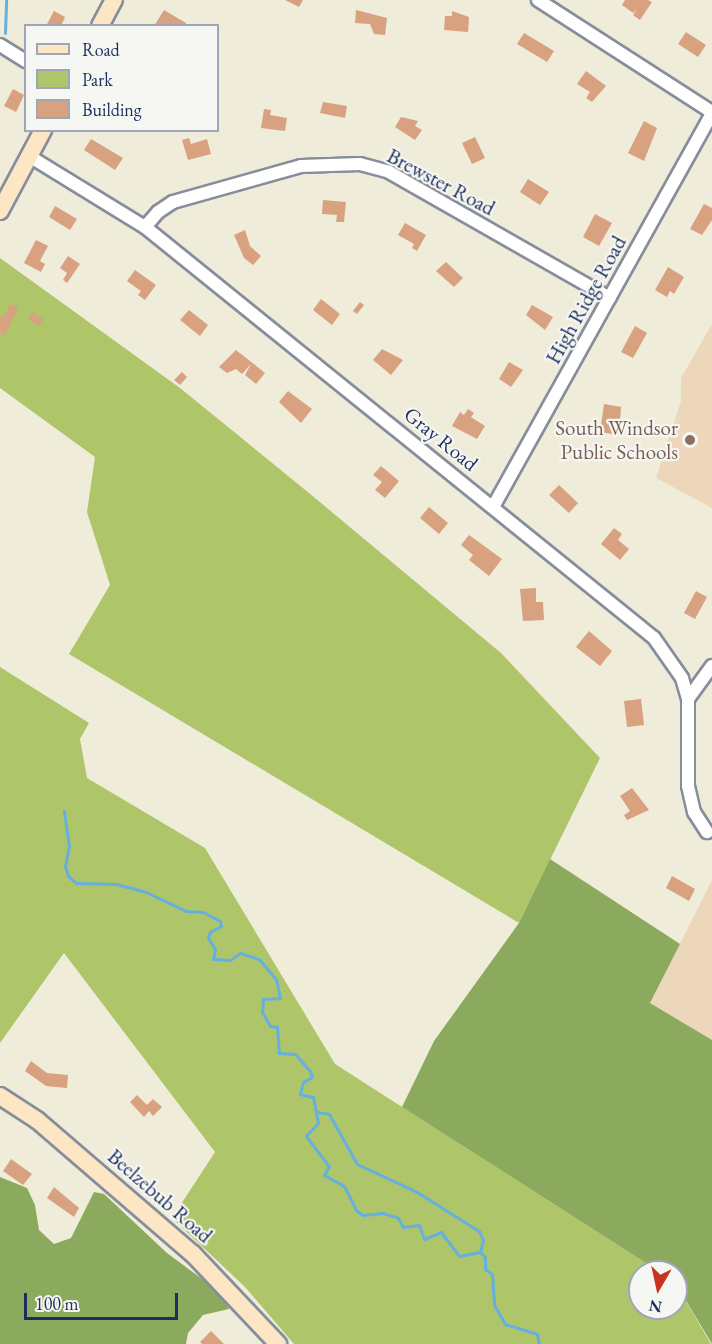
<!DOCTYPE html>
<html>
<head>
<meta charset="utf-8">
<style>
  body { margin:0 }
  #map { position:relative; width:712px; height:1344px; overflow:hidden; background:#f0ecda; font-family:"EB Garamond",serif }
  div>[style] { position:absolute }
  .built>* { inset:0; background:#edd7bb }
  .green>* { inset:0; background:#afc569 }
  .forest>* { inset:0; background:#8baa5d }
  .stream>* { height:3px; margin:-1.5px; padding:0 1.5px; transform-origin:1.5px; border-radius:1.5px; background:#65b0de }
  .building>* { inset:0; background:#d8a180 }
  .roads { filter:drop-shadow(2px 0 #868e9c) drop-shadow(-2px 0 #868e9c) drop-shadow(0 2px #868e9c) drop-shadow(0 -2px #868e9c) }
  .street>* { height:12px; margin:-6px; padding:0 6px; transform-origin:6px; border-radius:6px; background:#fff }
  .secondary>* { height:16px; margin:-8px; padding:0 8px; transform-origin:8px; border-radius:8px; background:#fce6c4 }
  .dots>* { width:16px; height:16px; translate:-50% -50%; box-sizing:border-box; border:3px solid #f6f6f2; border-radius:50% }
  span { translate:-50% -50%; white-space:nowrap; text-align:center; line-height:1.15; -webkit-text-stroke:4.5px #f6f6f2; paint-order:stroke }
  .street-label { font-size:21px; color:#1b2f5e }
  .education-label { font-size:21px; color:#785e54 }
  .right { translate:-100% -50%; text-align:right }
  .legend { position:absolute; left:24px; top:24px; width:195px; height:108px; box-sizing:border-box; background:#f6f6f2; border:2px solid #9ea6b7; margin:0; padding:8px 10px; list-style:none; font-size:18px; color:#1b2f5e }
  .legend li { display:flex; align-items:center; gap:12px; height:30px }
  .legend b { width:30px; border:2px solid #9ea6b7 }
  .north { position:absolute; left:628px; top:1260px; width:60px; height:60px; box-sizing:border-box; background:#f6f6f2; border:2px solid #9ea6b7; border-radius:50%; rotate:189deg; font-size:16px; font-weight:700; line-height:24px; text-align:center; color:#1b2f5e }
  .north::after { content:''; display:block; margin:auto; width:21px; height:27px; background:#c8321e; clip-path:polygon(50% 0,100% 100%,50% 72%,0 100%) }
  .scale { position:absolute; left:24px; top:1293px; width:154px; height:27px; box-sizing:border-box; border:3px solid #1b2f5e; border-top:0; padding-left:8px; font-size:18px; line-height:21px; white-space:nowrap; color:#1b2f5e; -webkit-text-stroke:4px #f6f6f2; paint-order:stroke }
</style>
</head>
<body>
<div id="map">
  <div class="built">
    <i style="clip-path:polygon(712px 324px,712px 508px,656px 478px,681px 401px,681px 378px)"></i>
    <i style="clip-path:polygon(712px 880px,712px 1040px,650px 1003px)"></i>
  </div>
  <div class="green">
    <i style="clip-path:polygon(0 258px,180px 388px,309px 493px,501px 653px,600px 758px,519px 923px,69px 654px,110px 585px,87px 512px,95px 457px,0 388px)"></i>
    <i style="clip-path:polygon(0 667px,89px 723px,80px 739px,87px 778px,205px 848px,335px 1064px,660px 1272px,640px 1272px,640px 1308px,676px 1308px,676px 1284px,711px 1344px,294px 1344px,245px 1287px,172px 1218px,215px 1152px,64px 953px,0 1043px)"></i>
  </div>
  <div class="forest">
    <i style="clip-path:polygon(550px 859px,680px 944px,650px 1003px,712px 1040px,712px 1344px,676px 1284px,676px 1272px,660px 1272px,402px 1107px,434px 1041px,519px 923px)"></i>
    <i style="clip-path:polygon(0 1177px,27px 1188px,35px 1205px,39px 1230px,54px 1244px,71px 1238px,94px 1192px,104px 1194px,167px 1253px,221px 1293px,229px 1309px,203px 1315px,188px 1333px,186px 1344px,0 1344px)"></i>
  </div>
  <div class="stream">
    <i style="left:5px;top:33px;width:33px;rotate:-88deg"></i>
    <i style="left:64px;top:811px;width:35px;rotate:82deg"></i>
    <i style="left:69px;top:846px;width:20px;rotate:101deg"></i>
    <i style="left:65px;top:866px;width:10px;rotate:73deg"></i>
    <i style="left:68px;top:876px;width:11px;rotate:41deg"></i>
    <i style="left:76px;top:883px;width:40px;rotate:1.4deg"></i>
    <i style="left:116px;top:884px;width:31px;rotate:15deg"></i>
    <i style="left:146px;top:892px;width:44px;rotate:25.4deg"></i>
    <i style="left:186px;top:911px;width:17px;rotate:3deg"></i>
    <i style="left:203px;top:912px;width:19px;rotate:28deg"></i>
    <i style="left:220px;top:921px;width:5px;rotate:79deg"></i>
    <i style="left:221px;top:926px;width:13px;rotate:151deg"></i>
    <i style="left:210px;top:932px;width:6px;rotate:108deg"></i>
    <i style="left:208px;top:938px;width:13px;rotate:58deg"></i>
    <i style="left:215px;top:949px;width:10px;rotate:101deg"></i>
    <i style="left:213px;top:959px;width:17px;rotate:3deg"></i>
    <i style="left:230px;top:960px;width:12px;rotate:-35deg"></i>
    <i style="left:240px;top:953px;width:20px;rotate:18deg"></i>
    <i style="left:259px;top:959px;width:26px;rotate:50deg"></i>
    <i style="left:276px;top:979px;width:19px;rotate:78deg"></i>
    <i style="left:280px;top:998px;width:17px;rotate:177deg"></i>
    <i style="left:263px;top:999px;width:13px;rotate:94deg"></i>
    <i style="left:262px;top:1012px;width:16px;rotate:60deg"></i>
    <i style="left:270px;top:1026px;width:7px;rotate:8deg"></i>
    <i style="left:277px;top:1027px;width:26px;rotate:86deg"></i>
    <i style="left:279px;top:1053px;width:16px;rotate:4deg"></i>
    <i style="left:295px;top:1054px;width:23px;rotate:49deg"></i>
    <i style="left:310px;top:1071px;width:6px;rotate:72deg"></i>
    <i style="left:312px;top:1077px;width:10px;rotate:151deg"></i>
    <i style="left:303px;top:1082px;width:12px;rotate:104deg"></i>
    <i style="left:300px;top:1094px;width:13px;rotate:13deg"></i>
    <i style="left:313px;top:1097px;width:26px;rotate:79deg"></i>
    <i style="left:318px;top:1123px;width:18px;rotate:133deg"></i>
    <i style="left:306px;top:1136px;width:38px;rotate:53deg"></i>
    <i style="left:329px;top:1166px;width:10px;rotate:119deg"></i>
    <i style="left:324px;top:1175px;width:23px;rotate:29deg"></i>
    <i style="left:344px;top:1186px;width:28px;rotate:63deg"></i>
    <i style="left:357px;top:1211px;width:7px;rotate:34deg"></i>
    <i style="left:363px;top:1215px;width:20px;rotate:-6deg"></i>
    <i style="left:383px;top:1213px;width:16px;rotate:18deg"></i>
    <i style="left:398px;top:1218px;width:10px;rotate:61deg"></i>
    <i style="left:403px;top:1227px;width:16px;rotate:-7deg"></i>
    <i style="left:419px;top:1225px;width:15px;rotate:70deg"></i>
    <i style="left:424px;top:1239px;width:18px;rotate:-22deg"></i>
    <i style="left:441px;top:1232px;width:30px;rotate:53deg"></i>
    <i style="left:459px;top:1256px;width:21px;rotate:-11deg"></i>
    <i style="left:317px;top:1112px;width:12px;rotate:9deg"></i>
    <i style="left:329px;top:1114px;width:57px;rotate:60.8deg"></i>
    <i style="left:357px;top:1164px;width:66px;rotate:25deg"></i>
    <i style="left:417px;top:1192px;width:73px;rotate:32.2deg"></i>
    <i style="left:479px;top:1231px;width:10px;rotate:66deg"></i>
    <i style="left:483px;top:1240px;width:12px;rotate:104deg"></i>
    <i style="left:480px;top:1252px;width:7px;rotate:45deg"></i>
    <i style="left:485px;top:1257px;width:12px;rotate:90deg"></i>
    <i style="left:485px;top:1269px;width:9px;rotate:36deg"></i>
    <i style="left:492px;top:1274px;width:31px;rotate:86deg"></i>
    <i style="left:494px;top:1305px;width:22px;rotate:60deg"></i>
    <i style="left:505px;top:1324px;width:34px;rotate:17deg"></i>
    <i style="left:537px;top:1334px;width:10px;rotate:79deg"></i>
  </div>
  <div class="building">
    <i style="clip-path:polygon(285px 0,303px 0,299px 7px)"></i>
    <i style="clip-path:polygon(625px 0,648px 0,652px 2px,640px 20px,633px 15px,637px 9px,633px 13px,622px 5px)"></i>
    <i style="clip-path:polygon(164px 10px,186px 23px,185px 26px,154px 26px)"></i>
    <i style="clip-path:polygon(356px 10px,387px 18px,385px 35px,374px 34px,370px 24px,355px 23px)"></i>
    <i style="clip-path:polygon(54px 11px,65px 17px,61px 26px,46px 26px)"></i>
    <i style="clip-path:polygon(452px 11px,469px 17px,468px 32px,444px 30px,445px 16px,452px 16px)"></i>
    <i style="clip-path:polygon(686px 32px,706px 45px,698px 57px,678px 44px)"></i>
    <i style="clip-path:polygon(524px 33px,554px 51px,547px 62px,517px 44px)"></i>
    <i style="clip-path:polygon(586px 71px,606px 86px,592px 102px,586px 98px,590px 92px,577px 84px)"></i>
    <i style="clip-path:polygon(13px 89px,24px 95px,16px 112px,4px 106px)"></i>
    <i style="clip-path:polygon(323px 102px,347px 106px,345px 118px,320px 113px)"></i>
    <i style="clip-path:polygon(264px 109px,271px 110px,270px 115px,287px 118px,285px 131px,261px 128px)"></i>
    <i style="clip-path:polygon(401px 117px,418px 121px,415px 126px,422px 130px,415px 140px,395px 127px)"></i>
    <i style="clip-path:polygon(644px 121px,657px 128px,644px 161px,628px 153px)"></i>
    <i style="clip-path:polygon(475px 137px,485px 158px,472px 164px,462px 143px)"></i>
    <i style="clip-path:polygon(189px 138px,191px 144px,207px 139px,211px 154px,188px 160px,182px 140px)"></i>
    <i style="clip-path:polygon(91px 139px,123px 158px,115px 170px,84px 150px)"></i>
    <i style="clip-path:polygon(528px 179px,549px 192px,540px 205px,520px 192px)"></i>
    <i style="clip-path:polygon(323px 200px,346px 202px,344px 222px,336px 222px,337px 215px,322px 214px)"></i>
    <i style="clip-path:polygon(704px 204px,712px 208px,712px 220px,702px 235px,690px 229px)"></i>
    <i style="clip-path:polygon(55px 206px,77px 219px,70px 230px,49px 217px)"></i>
    <i style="clip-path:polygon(595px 214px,612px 223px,599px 246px,583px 237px)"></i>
    <i style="clip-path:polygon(405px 223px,426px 235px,417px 251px,412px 248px,414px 244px,398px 235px)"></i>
    <i style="clip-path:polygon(245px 230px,250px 246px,261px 256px,253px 265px,244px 258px,234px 235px)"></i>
    <i style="clip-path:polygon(36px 240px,48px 246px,40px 261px,45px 264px,41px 272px,24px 263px)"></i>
    <i style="clip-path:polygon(68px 256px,80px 264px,67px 283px,63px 280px,67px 273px,60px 268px)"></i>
    <i style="clip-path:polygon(446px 262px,463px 278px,454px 287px,436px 271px)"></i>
    <i style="clip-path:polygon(668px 267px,684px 277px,674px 294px,670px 291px,667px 297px,655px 290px)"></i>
    <i style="clip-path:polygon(135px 270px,156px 285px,145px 300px,138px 295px,141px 291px,127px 281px)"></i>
    <i style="clip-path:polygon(321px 299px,340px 314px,332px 325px,313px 310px)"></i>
    <i style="clip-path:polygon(360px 302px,364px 305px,357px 314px,353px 311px)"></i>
    <i style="clip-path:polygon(10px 304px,18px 308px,5px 335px,0 333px,0 316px,3px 318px)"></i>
    <i style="clip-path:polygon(532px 305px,553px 317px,545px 330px,526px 315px)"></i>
    <i style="clip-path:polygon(189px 310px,208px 325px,200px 336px,180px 320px)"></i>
    <i style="clip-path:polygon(32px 312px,43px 319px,39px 326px,28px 319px)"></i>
    <i style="clip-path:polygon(635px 326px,647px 333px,633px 358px,621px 352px)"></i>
    <i style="clip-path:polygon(382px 349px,403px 360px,391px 375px,373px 360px)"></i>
    <i style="clip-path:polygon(236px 350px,265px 373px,256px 384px,245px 375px,251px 364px,242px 374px,236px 369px,227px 373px,219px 367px)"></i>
    <i style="clip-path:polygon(509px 362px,523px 370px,511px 387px,499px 379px)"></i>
    <i style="clip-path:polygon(182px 372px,187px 377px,180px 385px,174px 380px)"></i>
    <i style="clip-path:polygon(288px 391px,312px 409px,301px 423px,279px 402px)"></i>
    <i style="clip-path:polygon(604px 404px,621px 407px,619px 435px,600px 432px)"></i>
    <i style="clip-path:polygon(468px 409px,474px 413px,471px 417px,485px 426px,477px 439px,452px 426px,460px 412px,464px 415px)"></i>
    <i style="clip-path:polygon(381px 466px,399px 481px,385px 498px,375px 490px,382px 482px,373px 475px)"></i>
    <i style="clip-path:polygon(559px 485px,578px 503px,569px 513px,549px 495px)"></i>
    <i style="clip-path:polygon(429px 507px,448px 523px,439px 534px,420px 518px)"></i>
    <i style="clip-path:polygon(614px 528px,622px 534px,618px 540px,629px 549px,620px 560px,601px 544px)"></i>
    <i style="clip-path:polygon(469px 535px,502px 559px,489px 576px,469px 560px,473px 555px,461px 545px)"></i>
    <i style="clip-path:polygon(536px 588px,536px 602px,543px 602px,544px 620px,523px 621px,520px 589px)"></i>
    <i style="clip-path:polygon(696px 591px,707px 597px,695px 619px,684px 613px)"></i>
    <i style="clip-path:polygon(589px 631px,612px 651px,600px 666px,576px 647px)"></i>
    <i style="clip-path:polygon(641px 699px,644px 725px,627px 727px,624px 701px)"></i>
    <i style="clip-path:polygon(632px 788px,649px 810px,627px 820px,624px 815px,630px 811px,620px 796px)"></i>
    <i style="clip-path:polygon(672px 876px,695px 889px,689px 901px,666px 888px)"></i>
    <i style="clip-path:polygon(31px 1061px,47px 1073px,68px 1075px,67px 1088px,46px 1086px,25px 1071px)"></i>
    <i style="clip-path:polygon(137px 1095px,147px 1105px,153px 1099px,162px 1107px,153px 1116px,149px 1111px,144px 1117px,130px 1102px)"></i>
    <i style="clip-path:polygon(11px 1159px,32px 1174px,23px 1185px,3px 1171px)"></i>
    <i style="clip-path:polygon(54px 1187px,79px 1208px,74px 1217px,47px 1198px)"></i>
    <i style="clip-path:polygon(211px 1331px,224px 1344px,202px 1344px,200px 1342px)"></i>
  </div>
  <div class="roads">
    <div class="street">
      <i style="left:538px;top:0;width:207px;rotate:32.8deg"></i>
      <i style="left:0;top:45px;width:31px;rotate:32deg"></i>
      <i style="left:29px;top:156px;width:136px;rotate:31.5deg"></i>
      <i style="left:145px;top:227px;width:654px;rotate:38.92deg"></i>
      <i style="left:654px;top:638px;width:49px;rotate:55deg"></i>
      <i style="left:682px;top:678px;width:22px;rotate:74deg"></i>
      <i style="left:688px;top:699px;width:87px;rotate:90deg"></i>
      <i style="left:688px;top:786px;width:27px;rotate:77deg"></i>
      <i style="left:694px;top:812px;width:24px;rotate:57deg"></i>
      <i style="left:145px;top:227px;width:20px;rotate:-49deg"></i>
      <i style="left:158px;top:212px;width:18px;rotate:-34deg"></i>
      <i style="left:173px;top:202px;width:133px;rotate:-15.7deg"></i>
      <i style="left:301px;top:166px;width:59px;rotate:-1.9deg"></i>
      <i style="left:360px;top:164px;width:30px;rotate:15deg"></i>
      <i style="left:389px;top:172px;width:254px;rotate:29.7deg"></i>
      <i style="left:493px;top:507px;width:451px;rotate:-60.9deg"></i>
      <i style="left:688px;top:699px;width:41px;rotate:-54deg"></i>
    </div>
    <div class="secondary">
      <i style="left:100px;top:26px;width:30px;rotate:-62deg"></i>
      <i style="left:0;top:211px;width:92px;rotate:-62deg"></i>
      <i style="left:0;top:1096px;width:44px;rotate:33deg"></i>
      <i style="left:37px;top:1120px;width:206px;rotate:40.7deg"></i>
      <i style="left:193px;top:1254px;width:124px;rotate:46.6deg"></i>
    </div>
  </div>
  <div class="dots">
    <i style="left:690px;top:440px;background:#8d6e63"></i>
  </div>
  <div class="street-label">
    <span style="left:441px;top:182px;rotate:28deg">Brewster Road</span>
    <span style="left:586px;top:300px;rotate:-61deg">High Ridge Road</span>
    <span style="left:441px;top:439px;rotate:39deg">Gray Road</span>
    <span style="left:160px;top:1196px;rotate:41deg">Beelzebub Road</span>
  </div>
  <div class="education-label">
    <span class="right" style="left:678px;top:440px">South Windsor<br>Public Schools</span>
  </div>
  <ul class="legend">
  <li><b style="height:8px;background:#fce6c4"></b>Road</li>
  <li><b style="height:16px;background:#afc569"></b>Park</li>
  <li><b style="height:16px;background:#d8a180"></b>Building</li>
  </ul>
  <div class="north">N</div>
  <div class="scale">100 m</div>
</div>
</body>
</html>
